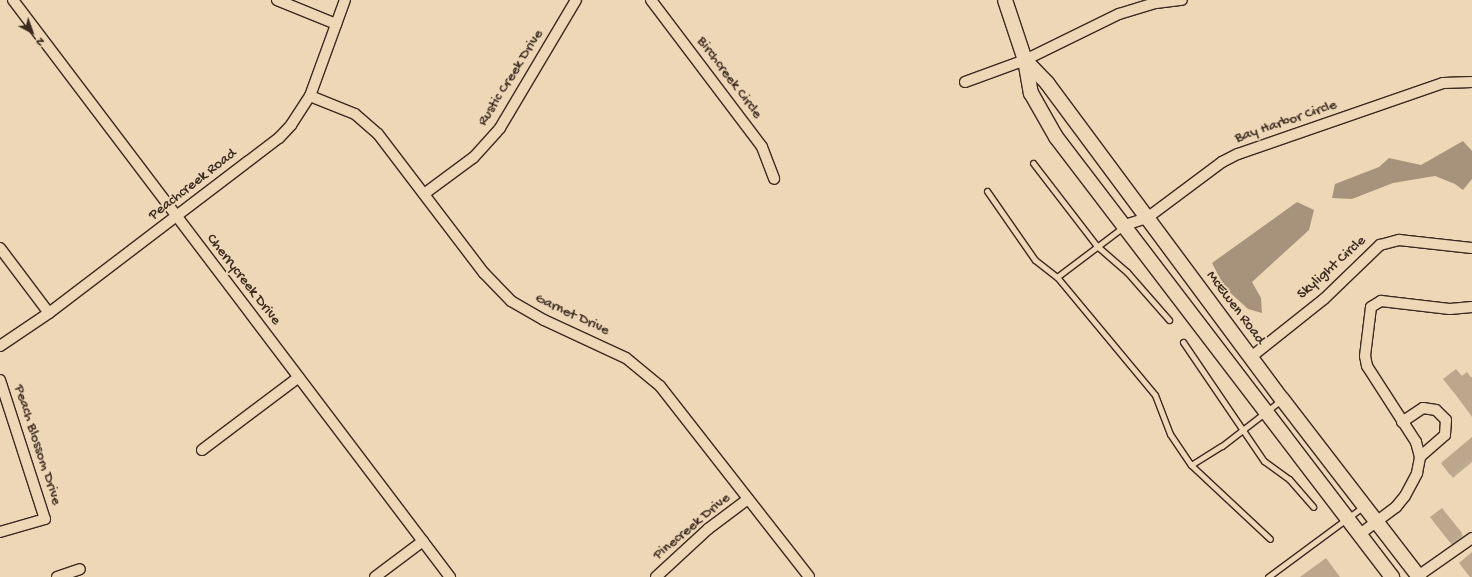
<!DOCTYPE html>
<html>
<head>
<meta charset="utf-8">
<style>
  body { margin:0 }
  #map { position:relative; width:1472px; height:577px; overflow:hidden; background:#eed7b7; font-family:"Gochi Hand",sans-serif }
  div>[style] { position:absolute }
  .water>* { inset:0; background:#a7937b }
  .shadow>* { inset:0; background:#0003 }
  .building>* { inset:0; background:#bca68c }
  .roads { filter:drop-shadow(1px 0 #3b2a1e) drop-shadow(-1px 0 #3b2a1e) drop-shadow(0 1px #3b2a1e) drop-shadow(0 -1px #3b2a1e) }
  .lane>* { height:5px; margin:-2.5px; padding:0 2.5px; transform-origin:2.5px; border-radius:2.5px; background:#eed7b7 }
  .street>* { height:10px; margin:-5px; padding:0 5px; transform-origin:5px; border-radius:5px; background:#eed7b7 }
  .secondary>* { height:14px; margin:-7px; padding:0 7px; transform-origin:7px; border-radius:7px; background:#eed7b7 }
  span { translate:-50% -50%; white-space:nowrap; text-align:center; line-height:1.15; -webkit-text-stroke:4px #eed7b7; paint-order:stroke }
  .street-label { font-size:15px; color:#3b2a1e }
  .north { position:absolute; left:12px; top:12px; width:40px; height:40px; -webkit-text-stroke:3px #eed7b7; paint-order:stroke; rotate:139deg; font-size:11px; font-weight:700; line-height:16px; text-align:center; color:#3b2a1e }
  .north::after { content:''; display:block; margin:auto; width:14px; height:18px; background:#3b2a1e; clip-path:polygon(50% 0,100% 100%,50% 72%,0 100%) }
</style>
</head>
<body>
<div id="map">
  <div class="water">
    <i style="clip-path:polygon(1463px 141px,1472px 151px,1472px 179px,1463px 190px,1455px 184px,1435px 176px,1393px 183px,1352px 199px,1332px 198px,1335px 184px,1379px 167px,1389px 158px,1421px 165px)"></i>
    <i style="clip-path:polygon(1297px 202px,1314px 210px,1309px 230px,1252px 282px,1261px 298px,1262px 313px,1248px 309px,1225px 288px,1212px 263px)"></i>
  </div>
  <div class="shadow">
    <i style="clip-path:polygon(1462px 377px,1472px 377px,1472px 417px,1448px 384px)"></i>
    <i style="clip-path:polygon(1472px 446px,1472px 462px,1453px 478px,1442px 464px)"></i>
    <i style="clip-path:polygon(1433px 521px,1461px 533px,1463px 536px,1452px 545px)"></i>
  </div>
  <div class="building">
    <i style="clip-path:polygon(1456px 369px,1462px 376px,1467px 372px,1472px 379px,1472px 415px,1443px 379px)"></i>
    <i style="clip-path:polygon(1472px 437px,1472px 458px,1450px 475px,1441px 463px)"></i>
    <i style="clip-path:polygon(1442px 508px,1462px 533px,1450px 542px,1430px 517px)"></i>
    <i style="clip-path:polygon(1472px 552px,1472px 577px,1470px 577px,1459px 563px)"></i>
    <i style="clip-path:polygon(1326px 558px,1340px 577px,1300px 577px)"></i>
  </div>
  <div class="roads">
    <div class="lane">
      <i style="left:1033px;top:163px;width:105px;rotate:52.4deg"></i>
      <i style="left:1097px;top:246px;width:40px;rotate:41deg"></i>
      <i style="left:1127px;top:272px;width:64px;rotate:48.8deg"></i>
      <i style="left:987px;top:191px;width:84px;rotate:55.2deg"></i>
      <i style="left:1035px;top:260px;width:28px;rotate:38deg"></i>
      <i style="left:1057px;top:277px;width:153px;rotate:50.3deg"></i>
      <i style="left:1155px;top:395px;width:42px;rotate:69deg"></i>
      <i style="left:1170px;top:434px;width:37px;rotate:56deg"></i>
      <i style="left:1191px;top:465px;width:108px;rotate:43.1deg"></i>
      <i style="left:1057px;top:277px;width:83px;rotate:-37.1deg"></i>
      <i style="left:1183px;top:342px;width:144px;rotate:55.8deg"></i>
      <i style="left:1264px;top:461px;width:31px;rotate:36deg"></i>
      <i style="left:1289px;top:479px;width:37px;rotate:49deg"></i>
      <i style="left:1191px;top:465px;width:36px;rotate:-32deg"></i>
      <i style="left:1222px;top:446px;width:75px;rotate:-37.9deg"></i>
      <i style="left:1268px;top:577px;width:119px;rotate:-36.5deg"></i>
    </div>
    <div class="street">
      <i style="left:13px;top:0;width:724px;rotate:52.86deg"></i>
      <i style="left:277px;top:0;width:64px;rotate:22.1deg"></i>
      <i style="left:651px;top:0;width:184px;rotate:52.9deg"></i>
      <i style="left:762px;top:147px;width:34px;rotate:69deg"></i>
      <i style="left:965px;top:82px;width:64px;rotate:-20.1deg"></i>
      <i style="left:1025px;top:60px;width:105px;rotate:-26.1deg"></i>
      <i style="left:1119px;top:14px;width:39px;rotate:-17deg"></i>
      <i style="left:1156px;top:3px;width:26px;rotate:-7deg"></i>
      <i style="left:310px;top:96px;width:48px;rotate:21.8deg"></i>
      <i style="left:355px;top:114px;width:30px;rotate:41deg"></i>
      <i style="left:378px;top:134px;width:175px;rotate:52.7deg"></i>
      <i style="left:484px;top:273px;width:39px;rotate:46deg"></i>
      <i style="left:511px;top:301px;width:38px;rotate:30deg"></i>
      <i style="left:544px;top:320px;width:90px;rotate:24.9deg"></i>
      <i style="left:626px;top:358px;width:44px;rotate:39.5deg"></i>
      <i style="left:660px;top:386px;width:242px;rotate:52deg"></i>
      <i style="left:424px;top:194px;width:62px;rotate:-36.5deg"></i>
      <i style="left:474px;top:157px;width:39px;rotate:-48deg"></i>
      <i style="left:500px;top:128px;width:149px;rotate:-59.3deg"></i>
      <i style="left:1125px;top:225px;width:23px;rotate:-18deg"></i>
      <i style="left:1147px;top:218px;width:94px;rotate:-36.7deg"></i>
      <i style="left:1222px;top:162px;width:18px;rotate:-27deg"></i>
      <i style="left:1238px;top:154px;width:217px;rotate:-19.1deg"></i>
      <i style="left:1443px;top:83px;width:29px;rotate:-2deg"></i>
      <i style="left:0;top:248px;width:81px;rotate:53deg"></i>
      <i style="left:0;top:346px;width:59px;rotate:-34deg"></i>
      <i style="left:49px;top:313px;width:289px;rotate:-37.3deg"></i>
      <i style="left:279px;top:138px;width:18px;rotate:-47deg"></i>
      <i style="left:291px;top:125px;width:35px;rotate:-57deg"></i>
      <i style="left:310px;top:96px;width:102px;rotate:-70deg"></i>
      <i style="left:1251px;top:357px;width:93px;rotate:-38.5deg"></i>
      <i style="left:1324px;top:299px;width:78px;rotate:-44deg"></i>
      <i style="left:1380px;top:245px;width:20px;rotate:-15deg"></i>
      <i style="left:1399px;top:240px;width:73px;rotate:6.3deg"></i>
      <i style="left:0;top:380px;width:146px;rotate:72.1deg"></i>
      <i style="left:45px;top:519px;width:47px;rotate:163.9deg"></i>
      <i style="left:1402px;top:422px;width:25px;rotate:-34deg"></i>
      <i style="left:1423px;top:408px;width:13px;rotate:9deg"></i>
      <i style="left:1436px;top:410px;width:14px;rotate:45deg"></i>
      <i style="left:1446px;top:420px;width:15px;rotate:94deg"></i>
      <i style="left:1445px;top:435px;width:33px;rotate:139deg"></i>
      <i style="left:202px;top:450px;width:121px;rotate:-37deg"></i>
      <i style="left:1360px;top:534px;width:45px;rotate:-36.9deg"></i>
      <i style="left:1396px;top:507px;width:14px;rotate:-51deg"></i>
      <i style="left:1405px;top:496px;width:26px;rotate:-62deg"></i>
      <i style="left:1417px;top:473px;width:16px;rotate:-79deg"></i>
      <i style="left:1420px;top:457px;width:16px;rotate:-105deg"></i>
      <i style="left:1416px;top:442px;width:90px;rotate:-122.8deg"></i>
      <i style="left:1367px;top:366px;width:10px;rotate:-101deg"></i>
      <i style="left:1365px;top:356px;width:49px;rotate:-83deg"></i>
      <i style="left:1371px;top:307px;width:12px;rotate:-31deg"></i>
      <i style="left:1381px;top:301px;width:69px;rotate:6.6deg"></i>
      <i style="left:1450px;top:309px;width:22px;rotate:-5deg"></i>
      <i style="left:1418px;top:576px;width:66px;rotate:-35.1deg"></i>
      <i style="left:57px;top:577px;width:24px;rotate:-19deg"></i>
      <i style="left:375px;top:577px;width:60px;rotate:-36.9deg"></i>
      <i style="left:656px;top:577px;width:71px;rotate:-42.7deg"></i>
      <i style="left:708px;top:529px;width:50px;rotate:-36.9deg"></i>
    </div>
    <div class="secondary">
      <i style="left:1005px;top:0;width:63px;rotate:71.6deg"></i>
      <i style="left:1025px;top:60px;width:34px;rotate:80deg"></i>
      <i style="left:1031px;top:93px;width:51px;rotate:60.4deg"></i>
      <i style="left:1056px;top:137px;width:554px;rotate:52.63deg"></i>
      <i style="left:1025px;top:60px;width:32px;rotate:46deg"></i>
      <i style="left:1047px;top:83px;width:394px;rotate:53.4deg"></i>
      <i style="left:1282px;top:399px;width:225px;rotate:52.4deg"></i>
    </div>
  </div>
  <div class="street-label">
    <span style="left:511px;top:78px;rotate:-58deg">Rustic Creek Drive</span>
    <span style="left:729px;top:78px;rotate:53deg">Birchcreek Circle</span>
    <span style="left:1286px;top:122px;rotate:-19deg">Bay Harbor Circle</span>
    <span style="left:193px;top:185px;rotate:-38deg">Peachcreek Road</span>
    <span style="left:1332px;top:268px;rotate:-42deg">Skylight Circle</span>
    <span style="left:243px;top:280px;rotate:52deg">Cherrycreek Drive</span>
    <span style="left:1235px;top:308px;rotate:53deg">McEwen Road</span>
    <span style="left:572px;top:315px;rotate:25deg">Garnet Drive</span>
    <span style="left:37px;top:445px;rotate:72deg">Peach Blossom Drive</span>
    <span style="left:692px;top:527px;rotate:-40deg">Pinecreek Drive</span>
  </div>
  <div class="north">N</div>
</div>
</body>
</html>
